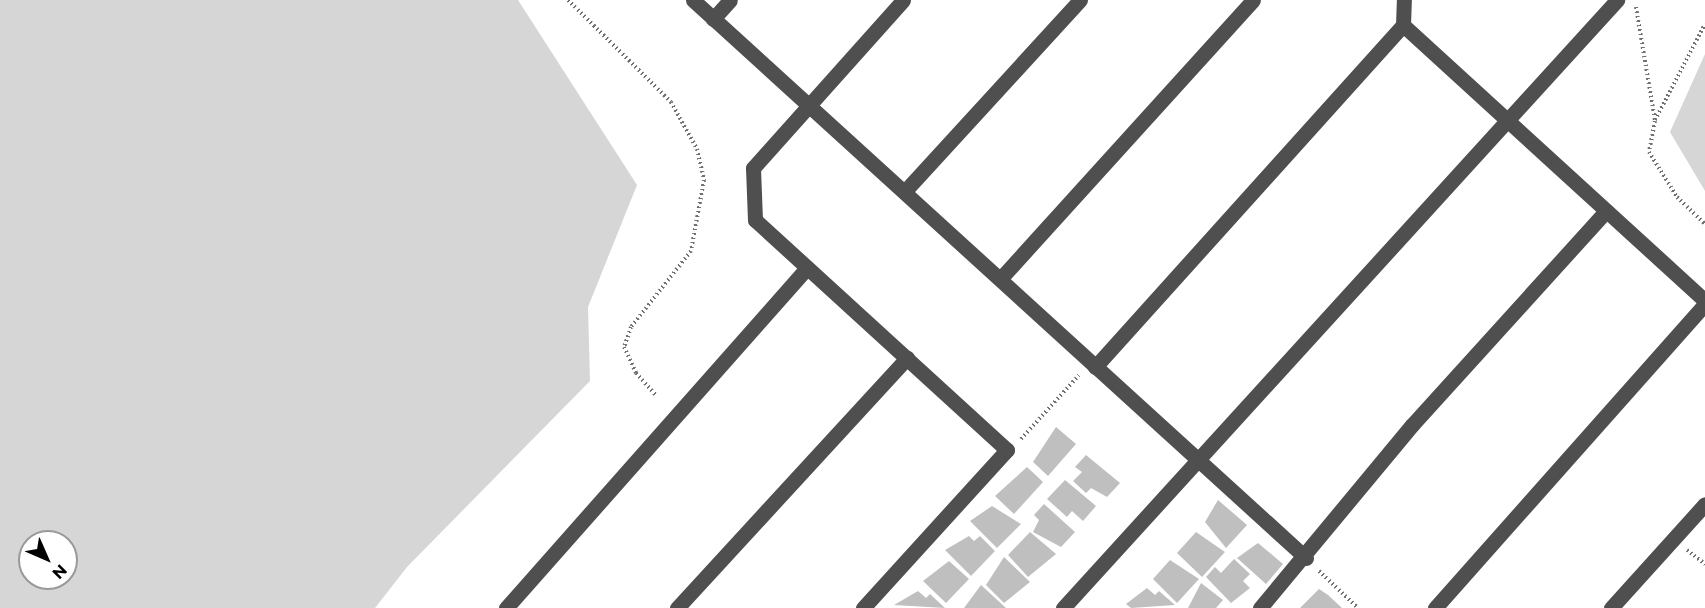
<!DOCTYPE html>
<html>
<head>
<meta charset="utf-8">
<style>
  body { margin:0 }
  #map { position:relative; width:1705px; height:608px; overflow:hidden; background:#fff; font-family:Montserrat,sans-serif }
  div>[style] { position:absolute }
  .green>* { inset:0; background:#d6d6d6 }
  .building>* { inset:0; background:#bfbfbf }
  .path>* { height:4px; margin-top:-2px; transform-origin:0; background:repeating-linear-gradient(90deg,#717171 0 1.5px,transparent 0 4.5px) }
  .minor>* { height:15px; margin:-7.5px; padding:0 7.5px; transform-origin:7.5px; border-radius:7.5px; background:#4f4f4f }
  span { translate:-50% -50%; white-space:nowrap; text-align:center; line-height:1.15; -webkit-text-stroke:4.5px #fff; paint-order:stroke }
  .north { position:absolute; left:18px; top:530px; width:60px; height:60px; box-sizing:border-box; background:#fff; border:2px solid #999; border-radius:50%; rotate:135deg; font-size:16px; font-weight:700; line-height:24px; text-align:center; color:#000 }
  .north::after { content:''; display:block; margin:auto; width:21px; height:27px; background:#000; clip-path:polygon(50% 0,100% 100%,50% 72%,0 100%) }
</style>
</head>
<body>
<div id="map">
  <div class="green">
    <i style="clip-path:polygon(evenodd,0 0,518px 0,637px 185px,588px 307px,590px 381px,407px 567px,375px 608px,0 608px,0 0,30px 542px,66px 542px,66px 578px,30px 578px,30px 542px)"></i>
    <i style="clip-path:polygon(1705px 54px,1705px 191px,1670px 132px)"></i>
  </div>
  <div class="building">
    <i style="clip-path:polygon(1056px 427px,1076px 444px,1048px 476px,1033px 462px)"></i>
    <i style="clip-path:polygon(1086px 455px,1120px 483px,1107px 497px,1091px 488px,1086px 493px,1073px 481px,1082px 472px,1075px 467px)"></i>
    <i style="clip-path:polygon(1027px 467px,1043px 482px,1014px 514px,995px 496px)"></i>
    <i style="clip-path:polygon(1065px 480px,1096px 506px,1083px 521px,1072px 511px,1067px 517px,1047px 499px)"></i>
    <i style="clip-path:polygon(1218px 500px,1247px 525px,1226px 548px,1205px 522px)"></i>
    <i style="clip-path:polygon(1044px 504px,1075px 532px,1061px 547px,1033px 532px,1039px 520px,1034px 515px)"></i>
    <i style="clip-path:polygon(992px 506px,1021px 524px,997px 548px,970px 521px)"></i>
    <i style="clip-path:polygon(1030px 532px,1056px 554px,1028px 577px,1008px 555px)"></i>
    <i style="clip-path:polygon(1196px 532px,1225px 552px,1202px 577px,1177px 553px)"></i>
    <i style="clip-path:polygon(969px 536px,974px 541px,980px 536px,995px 551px,971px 576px,945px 550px)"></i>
    <i style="clip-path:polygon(1258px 543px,1283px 564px,1266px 584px,1237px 558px)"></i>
    <i style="clip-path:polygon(1004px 557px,1030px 582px,1004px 603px,986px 585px)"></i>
    <i style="clip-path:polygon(1234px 559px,1250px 574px,1243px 581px,1250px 588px,1231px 603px,1206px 577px,1215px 567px,1221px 573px)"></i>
    <i style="clip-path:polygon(1170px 560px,1199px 579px,1177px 603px,1153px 579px)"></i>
    <i style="clip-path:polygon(949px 561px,969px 579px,946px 603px,923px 581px)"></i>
    <i style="clip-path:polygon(1201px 583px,1223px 600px,1216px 608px,1188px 608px)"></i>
    <i style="clip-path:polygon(981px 585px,1006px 608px,964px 608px)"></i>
    <i style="clip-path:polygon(1147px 588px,1155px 595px,1159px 591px,1175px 605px,1131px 608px,1126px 604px)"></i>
    <i style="clip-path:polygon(1319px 589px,1328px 595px,1342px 608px,1300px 608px)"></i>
    <i style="clip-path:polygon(918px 591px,926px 598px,930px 594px,945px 608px,894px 605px)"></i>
  </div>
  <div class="path">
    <i style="left:568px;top:0;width:145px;rotate:44.7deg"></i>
    <i style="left:671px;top:102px;width:54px;rotate:61deg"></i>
    <i style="left:697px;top:149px;width:32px;rotate:77deg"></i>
    <i style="left:704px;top:180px;width:72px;rotate:100.4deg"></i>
    <i style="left:691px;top:251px;width:97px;rotate:128.3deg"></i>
    <i style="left:631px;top:327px;width:21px;rotate:109deg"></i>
    <i style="left:624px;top:347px;width:29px;rotate:65deg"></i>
    <i style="left:636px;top:373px;width:30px;rotate:48deg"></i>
    <i style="left:1636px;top:7px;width:116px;rotate:80.5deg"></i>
    <i style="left:1655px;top:121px;width:32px;rotate:101deg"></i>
    <i style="left:1649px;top:152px;width:53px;rotate:58.1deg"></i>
    <i style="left:1677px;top:197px;width:39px;rotate:44deg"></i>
    <i style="left:1655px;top:120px;width:108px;rotate:-62.5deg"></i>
    <i style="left:1021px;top:439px;width:86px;rotate:-47.8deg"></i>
    <i style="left:1687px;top:550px;width:23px;rotate:38deg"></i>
    <i style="left:1319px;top:571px;width:54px;rotate:43.5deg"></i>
  </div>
  <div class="minor">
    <i style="left:693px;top:0;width:829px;rotate:42.31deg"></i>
    <i style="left:713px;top:19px;width:25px;rotate:-48deg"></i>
    <i style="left:1403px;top:25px;width:409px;rotate:42.4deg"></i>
    <i style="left:905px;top:191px;width:259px;rotate:-47.5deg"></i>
    <i style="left:1001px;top:278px;width:375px;rotate:-47.8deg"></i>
    <i style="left:1095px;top:367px;width:460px;rotate:-48deg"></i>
    <i style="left:1403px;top:25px;width:25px;rotate:-88deg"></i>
    <i style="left:506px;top:608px;width:454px;rotate:-48.5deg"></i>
    <i style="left:677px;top:608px;width:340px;rotate:-47.4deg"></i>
    <i style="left:863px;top:608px;width:214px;rotate:-47.7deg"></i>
    <i style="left:1007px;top:450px;width:341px;rotate:-137.6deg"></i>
    <i style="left:755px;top:220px;width:52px;rotate:-92.2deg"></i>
    <i style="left:753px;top:168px;width:225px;rotate:-48.2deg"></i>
    <i style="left:1063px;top:608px;width:823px;rotate:-47.66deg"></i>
    <i style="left:1260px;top:608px;width:238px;rotate:-50.3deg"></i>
    <i style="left:1412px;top:425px;width:289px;rotate:-47.8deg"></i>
    <i style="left:1435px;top:608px;width:407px;rotate:-48.4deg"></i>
    <i style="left:1611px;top:608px;width:140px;rotate:-47.9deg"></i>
  </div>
  <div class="north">N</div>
</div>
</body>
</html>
